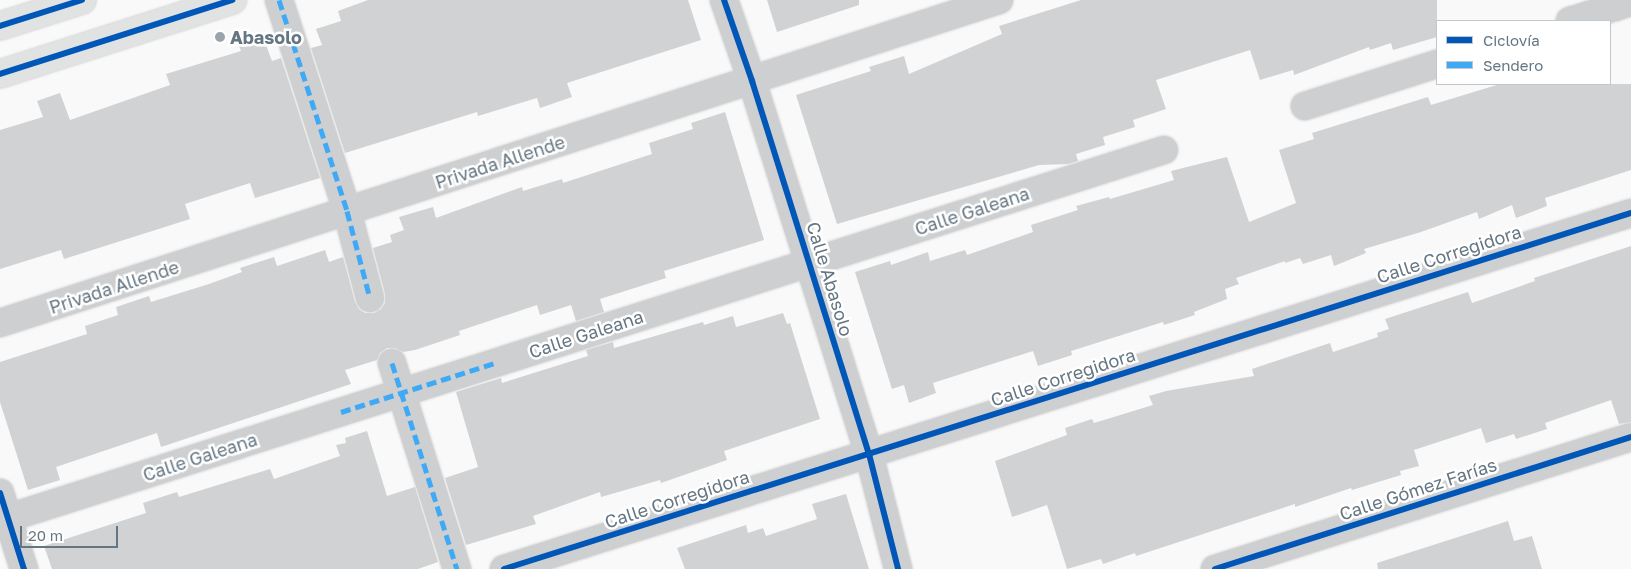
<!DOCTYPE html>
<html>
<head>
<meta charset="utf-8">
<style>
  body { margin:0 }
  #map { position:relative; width:1631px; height:569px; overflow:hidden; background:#f9f9f9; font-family:"Golos Text",sans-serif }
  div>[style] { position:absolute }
  .building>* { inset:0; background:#d0d2d3 }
  .roads { filter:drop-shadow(0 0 1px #d5d6d7) drop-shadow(0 0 1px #d5d6d7) }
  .minor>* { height:28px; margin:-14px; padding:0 14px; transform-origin:14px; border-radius:14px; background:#cecfd0 }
  .major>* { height:28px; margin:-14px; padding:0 14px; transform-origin:14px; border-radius:14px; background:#e1e2e2 }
  .quiet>* { height:5px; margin-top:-2.5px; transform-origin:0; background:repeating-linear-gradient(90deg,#3fa9f5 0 10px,transparent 0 15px) }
  .cycleway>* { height:6px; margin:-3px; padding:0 3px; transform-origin:3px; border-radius:3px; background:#0057b8 }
  .dots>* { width:14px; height:14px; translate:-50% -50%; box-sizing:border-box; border:2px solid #fff; border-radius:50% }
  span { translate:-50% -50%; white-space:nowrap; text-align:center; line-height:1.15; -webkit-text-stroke:5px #fff; paint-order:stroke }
  .poi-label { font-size:18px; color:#657683; font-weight:700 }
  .left { translate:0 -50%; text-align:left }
  .street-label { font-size:18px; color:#657683 }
  .legend { position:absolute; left:1436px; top:20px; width:175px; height:65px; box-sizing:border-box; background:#fff; border:1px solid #c1c8cd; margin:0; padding:6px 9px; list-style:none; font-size:15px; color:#657683 }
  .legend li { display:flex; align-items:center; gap:10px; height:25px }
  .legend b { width:25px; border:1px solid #c1c8cd }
  .scale { position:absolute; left:20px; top:526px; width:98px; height:22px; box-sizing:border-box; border:2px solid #657683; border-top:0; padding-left:6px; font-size:15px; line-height:18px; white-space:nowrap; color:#657683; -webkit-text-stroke:4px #fff; paint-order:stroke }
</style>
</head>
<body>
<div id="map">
  <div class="building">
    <div style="clip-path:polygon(368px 0,688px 0,701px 40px,567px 83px,572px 97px,540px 108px,537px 98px,478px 116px,477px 112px,345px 153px,311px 48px,322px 45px,316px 29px,341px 21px,338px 11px)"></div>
    <div style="clip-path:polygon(767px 0,859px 0,859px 5px,777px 32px)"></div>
    <div style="clip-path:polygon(1081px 0,1437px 0,1437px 37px,1393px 50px,1391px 43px,1370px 50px,1369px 47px,1294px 75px,1293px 70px,1260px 80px,1250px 50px,1156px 80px,1166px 109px,1133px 120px,1135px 127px,1103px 137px,1105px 145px,1076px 154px,1078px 161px,1069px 164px,1039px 165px,837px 224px,796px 95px,871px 71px,869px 67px,904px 56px,909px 74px,1002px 34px,999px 26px)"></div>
    <div style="clip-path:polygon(261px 32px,272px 61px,281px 58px,320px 178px,255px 198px,250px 183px,185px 204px,190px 219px,64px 259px,61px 250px,0 269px,0 130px,43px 117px,37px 101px,60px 93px,70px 120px,170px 85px,166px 74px,241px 51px,237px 40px)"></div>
    <div style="clip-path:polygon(1500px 84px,1631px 84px,1631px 170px,1545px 198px,1547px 206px,1516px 218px,1512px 205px,1479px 219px,1477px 212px,1421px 232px,1364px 249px,1366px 253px,1334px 266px,1331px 255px,1303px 264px,1300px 258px,1285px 263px,1285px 261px,1236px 278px,1239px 284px,1225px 289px,1227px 299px,1194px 312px,1195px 315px,1164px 325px,1163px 322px,1071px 351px,1072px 355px,1038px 366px,1033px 351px,933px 383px,936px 393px,909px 403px,904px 385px,892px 389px,855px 272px,890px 261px,891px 265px,928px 252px,930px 261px,965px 250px,967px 255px,1033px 232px,1031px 225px,1078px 210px,1076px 206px,1109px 197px,1110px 199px,1174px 180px,1171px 171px,1227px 157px,1249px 222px,1296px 203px,1279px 150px,1314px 139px,1312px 133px,1428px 97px,1431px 105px)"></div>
    <div style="clip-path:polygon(725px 112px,764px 240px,664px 271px,666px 278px,600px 299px,604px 312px,576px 321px,571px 305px,540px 315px,537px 305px,459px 331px,460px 335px,415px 350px,403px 352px,395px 348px,387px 348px,380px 353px,377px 360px,345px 370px,351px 384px,161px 447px,157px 433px,56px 467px,60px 480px,28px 490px,0 402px,0 362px,87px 334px,85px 326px,118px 315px,116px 307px,149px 296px,151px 302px,209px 284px,242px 272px,240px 268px,274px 257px,277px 266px,325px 250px,329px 262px,343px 257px,355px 302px,359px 309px,365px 313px,374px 313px,381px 309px,385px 303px,385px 294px,373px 248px,392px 242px,390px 235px,404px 230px,399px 217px,433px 207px,436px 218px,522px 187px,523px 191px,562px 179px,563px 183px,652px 154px,649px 143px,693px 129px,691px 123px)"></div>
    <div style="clip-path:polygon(1631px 246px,1631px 422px,1619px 424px,1611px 400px,1545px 423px,1547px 429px,1516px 439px,1514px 434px,1486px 443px,1481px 428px,1414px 450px,1419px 466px,1400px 471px,1401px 475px,1352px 490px,1351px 488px,1295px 507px,1295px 504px,1136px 556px,1135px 553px,1103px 564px,1101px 559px,1067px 569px,1047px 505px,1012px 517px,995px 461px,1067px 435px,1065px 428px,1092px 419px,1094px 423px,1153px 405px,1149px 396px,1166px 391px,1254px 376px,1252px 369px,1330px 343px,1333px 352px,1378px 337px,1377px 333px,1389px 329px,1385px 319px,1468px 292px,1472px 303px,1535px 281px,1534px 278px)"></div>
    <div style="clip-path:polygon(783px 313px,787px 324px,790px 323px,820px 419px,724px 451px,727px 460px,661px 483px,660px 480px,601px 497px,600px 492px,533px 516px,536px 524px,466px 545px,445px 478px,478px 467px,456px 392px,501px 378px,502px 383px,588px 356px,586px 350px,613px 342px,614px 348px,703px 322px,704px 325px,733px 316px,736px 327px)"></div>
    <div style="clip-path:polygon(367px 431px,387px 496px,415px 487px,438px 562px,418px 569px,52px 569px,44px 546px,146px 513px,143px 503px,177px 492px,179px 497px,270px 469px,274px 479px,340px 456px,336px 445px,346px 443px,345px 438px)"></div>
    <div style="clip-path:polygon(846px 494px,869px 569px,685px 569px,677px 548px,746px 525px,748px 533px,763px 528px,766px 536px,817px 519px,812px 504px)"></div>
    <div style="clip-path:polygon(1508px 521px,1514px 541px,1532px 536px,1542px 569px,1378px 569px,1377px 563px)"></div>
  </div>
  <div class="roads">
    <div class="minor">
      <div style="left:279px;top:0;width:222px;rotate:72.1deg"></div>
      <div style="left:347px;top:211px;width:90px;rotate:75.2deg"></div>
      <div style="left:724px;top:0;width:86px;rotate:70.9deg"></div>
      <div style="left:752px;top:81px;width:391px;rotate:72.6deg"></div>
      <div style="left:869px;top:454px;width:119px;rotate:75.8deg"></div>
      <div style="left:1570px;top:21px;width:64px;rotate:-17.3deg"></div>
      <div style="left:1305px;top:106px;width:139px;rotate:-17.7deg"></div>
      <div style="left:0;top:323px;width:1050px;rotate:-17.92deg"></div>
      <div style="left:392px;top:363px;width:216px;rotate:72.5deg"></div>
      <div style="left:0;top:493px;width:80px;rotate:72.5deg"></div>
      <div style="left:8px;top:518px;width:1213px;rotate:-17.66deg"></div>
      <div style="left:504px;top:569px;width:1182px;rotate:-17.53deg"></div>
      <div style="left:1215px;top:569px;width:436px;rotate:-17.6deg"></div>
    </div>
    <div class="major">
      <div style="left:0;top:26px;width:86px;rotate:-17.6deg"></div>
      <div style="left:0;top:74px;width:244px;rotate:-17.7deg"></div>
    </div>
  </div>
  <div class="quiet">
    <div style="left:279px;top:0;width:222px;rotate:72.1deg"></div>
    <div style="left:347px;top:211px;width:90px;rotate:75.2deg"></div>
    <div style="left:392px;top:363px;width:216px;rotate:72.5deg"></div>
    <div style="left:341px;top:412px;width:165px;rotate:-17.7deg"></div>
  </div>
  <div class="cycleway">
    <div style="left:724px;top:0;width:86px;rotate:70.9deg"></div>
    <div style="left:752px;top:81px;width:391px;rotate:72.6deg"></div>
    <div style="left:869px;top:454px;width:119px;rotate:75.8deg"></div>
    <div style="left:0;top:26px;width:86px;rotate:-17.6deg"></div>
    <div style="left:0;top:74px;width:244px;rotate:-17.7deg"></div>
    <div style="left:0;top:493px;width:80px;rotate:72.5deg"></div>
    <div style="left:504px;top:569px;width:1182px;rotate:-17.53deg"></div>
    <div style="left:1215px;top:569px;width:436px;rotate:-17.6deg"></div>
  </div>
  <div class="dots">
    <div style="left:220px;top:37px;background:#99a4ac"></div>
  </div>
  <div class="poi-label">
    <span class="left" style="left:230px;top:37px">Abasolo</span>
  </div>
  <div class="street-label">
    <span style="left:500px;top:162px;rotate:-18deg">Privada Allende</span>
    <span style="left:972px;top:211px;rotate:-18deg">Calle Galeana</span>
    <span style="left:1449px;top:254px;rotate:-18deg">Calle Corregidora</span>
    <span style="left:830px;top:279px;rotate:73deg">Calle Abasolo</span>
    <span style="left:114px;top:287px;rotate:-18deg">Privada Allende</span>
    <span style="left:586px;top:334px;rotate:-18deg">Calle Galeana</span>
    <span style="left:1063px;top:377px;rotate:-18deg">Calle Corregidora</span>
    <span style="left:200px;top:457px;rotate:-18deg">Calle Galeana</span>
    <span style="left:1418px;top:489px;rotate:-18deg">Calle Gómez Farías</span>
    <span style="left:677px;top:499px;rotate:-18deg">Calle Corregidora</span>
  </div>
  <ul class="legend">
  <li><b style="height:6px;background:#0057b8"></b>Ciclovía</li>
  <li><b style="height:6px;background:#3fa9f5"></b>Sendero</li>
  </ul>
  <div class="scale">20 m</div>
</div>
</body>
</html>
